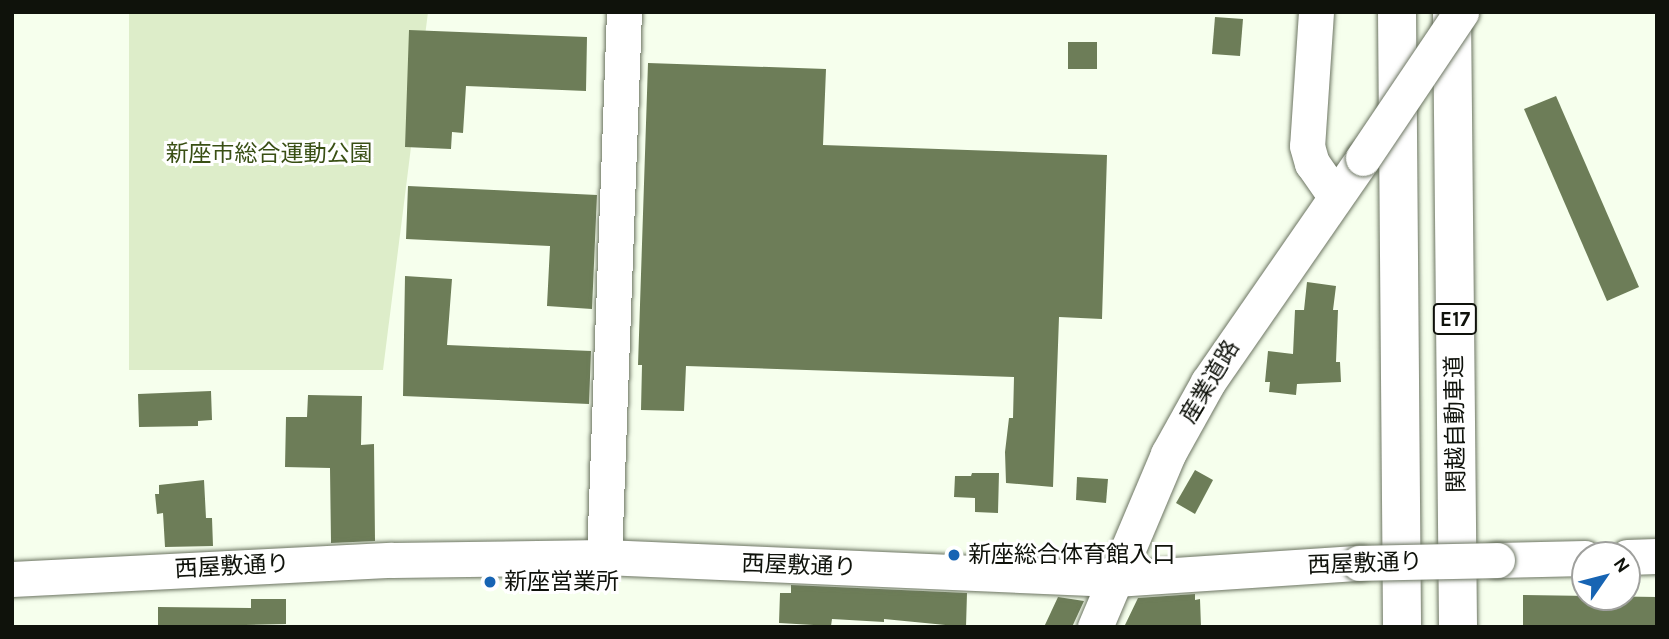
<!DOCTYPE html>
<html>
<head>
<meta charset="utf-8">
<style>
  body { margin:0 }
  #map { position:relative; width:1669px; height:639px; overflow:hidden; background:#f6ffed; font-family:Karla,"Noto Sans JP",sans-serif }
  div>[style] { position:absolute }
  .green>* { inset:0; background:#ddedc9 }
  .building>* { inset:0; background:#6d7d58 }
  .roads { filter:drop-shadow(0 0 2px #6c7562) drop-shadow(0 0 2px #6c7562) }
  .minor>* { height:35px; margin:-17.5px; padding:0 17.5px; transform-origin:17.5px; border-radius:17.5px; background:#fff }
  .highway>* { height:38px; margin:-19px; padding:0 19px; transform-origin:19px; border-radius:19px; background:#fff }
  .bridges { filter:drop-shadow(0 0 2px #6c7562) drop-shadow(0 0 2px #6c7562) }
  .minor-bridge>* { height:35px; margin:-17.5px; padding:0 17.5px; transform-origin:17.5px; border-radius:17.5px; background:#fff }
  .dots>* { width:19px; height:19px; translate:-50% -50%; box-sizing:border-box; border:4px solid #fff; border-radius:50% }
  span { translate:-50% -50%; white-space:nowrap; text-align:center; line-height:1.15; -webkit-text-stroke:6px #fff; paint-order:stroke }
  .shield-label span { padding:2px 5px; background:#fff; border:2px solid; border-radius:5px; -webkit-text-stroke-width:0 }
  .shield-label { font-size:21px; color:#0f120b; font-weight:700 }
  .park-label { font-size:23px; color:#394f14 }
  .street-label { font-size:23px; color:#0f120b }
  .poi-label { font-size:23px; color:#0f120b }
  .left { translate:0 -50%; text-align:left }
  .frame { position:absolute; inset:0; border:14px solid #0f120b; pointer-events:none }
  .north { position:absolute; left:1571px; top:541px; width:70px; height:70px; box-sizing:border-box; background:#fff; border:2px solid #9fa09d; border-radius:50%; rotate:55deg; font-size:19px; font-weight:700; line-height:28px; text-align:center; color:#0f120b }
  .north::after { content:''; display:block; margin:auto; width:24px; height:32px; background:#1764b3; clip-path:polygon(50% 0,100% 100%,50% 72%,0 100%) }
</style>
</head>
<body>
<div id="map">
  <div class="green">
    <div style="clip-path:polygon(129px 12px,428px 12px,383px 370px,129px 370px)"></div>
  </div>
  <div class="building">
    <div style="clip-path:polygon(1215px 17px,1243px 19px,1240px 56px,1212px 54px)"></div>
    <div style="clip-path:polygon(409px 30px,587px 37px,586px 91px,466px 86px,463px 133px,452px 132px,451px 149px,405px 147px)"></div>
    <div style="clip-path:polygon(1068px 42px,1097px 42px,1097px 69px,1068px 69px)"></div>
    <div style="clip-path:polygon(648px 63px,826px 69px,823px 145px,1107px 155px,1102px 319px,1059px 317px,1053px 487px,1006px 483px,1005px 452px,1009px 418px,1013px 418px,1014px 377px,686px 366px,684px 411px,641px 410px,642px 365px,638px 365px)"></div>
    <div style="clip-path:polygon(1556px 96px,1639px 287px,1607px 301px,1524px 109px)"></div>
    <div style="clip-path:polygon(408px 186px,597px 195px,592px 309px,547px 306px,550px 246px,406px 239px)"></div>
    <div style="clip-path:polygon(405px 276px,452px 279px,447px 345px,591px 351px,589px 404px,403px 396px)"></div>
    <div style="clip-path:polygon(1307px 282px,1336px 286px,1333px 310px,1338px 310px,1336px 362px,1340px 362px,1341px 382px,1297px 384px,1296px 395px,1269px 392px,1270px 382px,1265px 382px,1268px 351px,1293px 354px,1295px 310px,1304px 310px)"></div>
    <div style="clip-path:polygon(211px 391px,212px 420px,198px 421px,198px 426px,139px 427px,138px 394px)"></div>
    <div style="clip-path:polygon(308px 395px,362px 396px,361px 445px,374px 444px,375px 541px,331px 543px,330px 468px,285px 467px,286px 417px,307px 417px)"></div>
    <div style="clip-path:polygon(1195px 470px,1213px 480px,1195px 514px,1176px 503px)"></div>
    <div style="clip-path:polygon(972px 473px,999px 473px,998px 513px,975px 512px,975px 498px,954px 497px,955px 476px,971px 476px)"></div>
    <div style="clip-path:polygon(1077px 477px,1108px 479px,1106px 503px,1076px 500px)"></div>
    <div style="clip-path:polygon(204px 480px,206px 518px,212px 518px,213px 546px,165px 547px,163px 513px,157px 514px,155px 494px,159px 494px,159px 485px)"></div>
    <div style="clip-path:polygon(791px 585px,967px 593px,966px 627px,884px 619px,884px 622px,832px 619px,831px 626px,779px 623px,780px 593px,791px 593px)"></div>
    <div style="clip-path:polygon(1195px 594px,1195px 600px,1200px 599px,1201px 627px,1124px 627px,1138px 598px)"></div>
    <div style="clip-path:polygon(1523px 595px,1657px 597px,1657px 627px,1523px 627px)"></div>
    <div style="clip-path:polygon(1058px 597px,1084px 601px,1072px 627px,1044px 627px)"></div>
    <div style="clip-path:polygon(251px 599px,286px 599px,286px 624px,158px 627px,158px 607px,251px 608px)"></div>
  </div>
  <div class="roads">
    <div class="minor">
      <div style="left:1316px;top:12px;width:134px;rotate:93.8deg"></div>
      <div style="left:1307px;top:146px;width:18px;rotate:74deg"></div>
      <div style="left:1312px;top:163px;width:40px;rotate:55.1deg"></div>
      <div style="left:604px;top:557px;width:545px;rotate:-87.9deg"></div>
      <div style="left:1627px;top:557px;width:30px;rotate:-2deg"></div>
      <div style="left:1497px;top:560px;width:88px;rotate:-1.3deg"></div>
      <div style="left:12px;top:579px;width:380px;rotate:-2.9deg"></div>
      <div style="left:392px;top:560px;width:212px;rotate:-0.8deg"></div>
      <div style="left:604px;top:557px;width:511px;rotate:2.47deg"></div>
      <div style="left:1115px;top:579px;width:245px;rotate:-3.8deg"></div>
      <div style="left:1095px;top:627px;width:188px;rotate:-67.1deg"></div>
      <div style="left:1168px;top:454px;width:82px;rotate:-60.9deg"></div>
      <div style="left:1208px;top:382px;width:272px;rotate:-55.3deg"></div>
    </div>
    <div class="highway">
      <div style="left:1397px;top:12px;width:615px;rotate:89.53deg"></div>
      <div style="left:1452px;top:12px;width:615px;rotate:89.44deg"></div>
    </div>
  </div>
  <div class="bridges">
    <div class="minor-bridge">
      <div style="left:1363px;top:158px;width:176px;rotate:-56.1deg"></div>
      <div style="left:1359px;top:563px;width:138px;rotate:-1.2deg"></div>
    </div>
  </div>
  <div class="dots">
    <div style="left:954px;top:555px;background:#1764b3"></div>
    <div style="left:490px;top:582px;background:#1764b3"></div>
  </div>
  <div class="shield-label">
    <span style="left:1455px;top:319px">E17</span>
  </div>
  <div class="park-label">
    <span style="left:269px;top:154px">新座市総合運動公園</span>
  </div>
  <div class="street-label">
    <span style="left:1210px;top:382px;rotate:-59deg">産業道路</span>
    <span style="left:1456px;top:424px;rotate:-91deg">関越自動車道</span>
    <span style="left:1365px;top:564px;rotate:-2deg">西屋敷通り</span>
    <span style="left:799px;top:566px;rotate:2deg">西屋敷通り</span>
    <span style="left:232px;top:567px;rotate:-3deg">西屋敷通り</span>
  </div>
  <div class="poi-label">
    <span class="left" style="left:968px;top:555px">新座総合体育館入口</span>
    <span class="left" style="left:504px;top:582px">新座営業所</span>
  </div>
  <div class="frame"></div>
  <div class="north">N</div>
</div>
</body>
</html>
